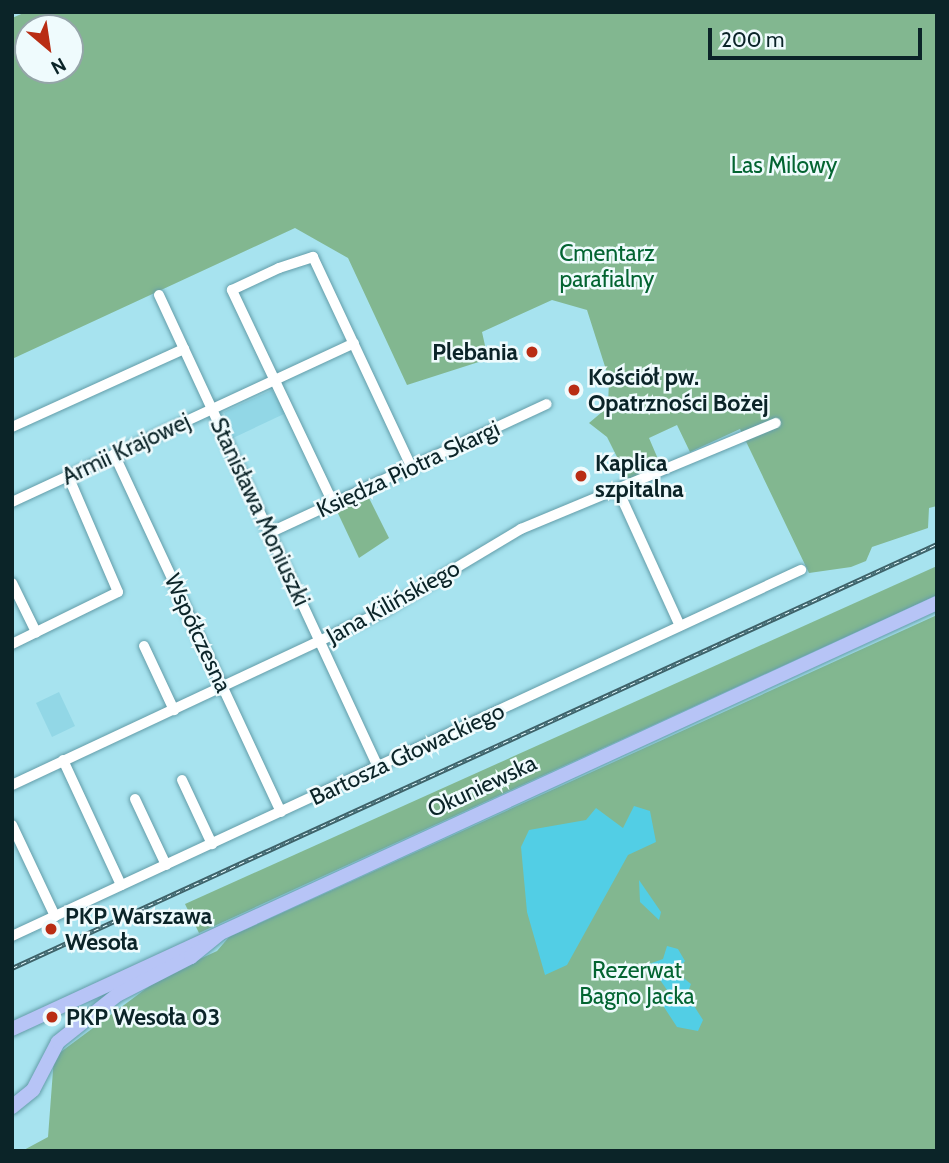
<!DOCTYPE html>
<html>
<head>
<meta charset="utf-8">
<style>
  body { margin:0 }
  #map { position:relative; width:949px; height:1163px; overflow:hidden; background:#a7e3ef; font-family:Cabin,sans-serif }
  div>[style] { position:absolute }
  .built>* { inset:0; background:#92d7e6 }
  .green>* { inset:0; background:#82b790 }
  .water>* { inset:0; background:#52cee5 }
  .roads { filter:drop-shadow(0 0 2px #639da9) drop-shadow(0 0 2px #639da9) }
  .minor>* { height:10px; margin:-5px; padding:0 5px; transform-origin:5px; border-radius:5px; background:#fff }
  .major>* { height:14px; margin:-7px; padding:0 7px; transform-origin:7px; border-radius:7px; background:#b7c4f6 }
  .rail>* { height:4.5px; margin-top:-2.25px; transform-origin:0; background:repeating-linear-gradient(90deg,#effbfd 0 5px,#3e6269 0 10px); box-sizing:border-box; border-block:2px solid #3e6269 }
  .dots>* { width:19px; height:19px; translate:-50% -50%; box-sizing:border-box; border:4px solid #effbfd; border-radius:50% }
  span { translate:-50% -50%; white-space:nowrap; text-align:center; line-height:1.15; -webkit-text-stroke:5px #effbfd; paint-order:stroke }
  .park-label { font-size:23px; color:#036431 }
  .poi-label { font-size:23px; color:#0b2428; font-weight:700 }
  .right { translate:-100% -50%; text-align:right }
  .left { translate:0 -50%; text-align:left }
  .street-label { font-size:23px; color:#0b2428 }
  .frame { position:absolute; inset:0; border:14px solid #0b2428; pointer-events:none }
  .north { position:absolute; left:14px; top:14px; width:70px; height:70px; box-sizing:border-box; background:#effbfd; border:2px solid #94a5a8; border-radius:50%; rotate:151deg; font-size:19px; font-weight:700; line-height:28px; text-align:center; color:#0b2428 }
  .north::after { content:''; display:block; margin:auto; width:24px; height:32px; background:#b92d14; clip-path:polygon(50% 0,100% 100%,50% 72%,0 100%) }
  .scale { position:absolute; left:708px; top:28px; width:214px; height:32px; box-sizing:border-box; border:4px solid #0b2428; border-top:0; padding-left:9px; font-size:21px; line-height:24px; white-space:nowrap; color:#0b2428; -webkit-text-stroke:5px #effbfd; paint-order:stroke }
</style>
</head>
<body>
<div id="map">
  <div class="built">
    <div style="clip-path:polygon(272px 390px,286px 413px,233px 438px,224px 412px)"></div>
    <div style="clip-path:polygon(59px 692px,75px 726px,52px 737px,36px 703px)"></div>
  </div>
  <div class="green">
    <div style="clip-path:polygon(evenodd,26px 12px,937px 12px,937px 506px,929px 508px,928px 528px,872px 547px,866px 561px,851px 567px,809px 573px,740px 429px,690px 452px,677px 425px,649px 438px,661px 466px,628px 479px,607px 437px,589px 423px,608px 407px,609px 379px,587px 310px,552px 300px,482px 332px,488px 359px,407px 385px,348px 258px,295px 228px,12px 359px,12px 18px,26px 12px,28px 28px,70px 28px,70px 70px,28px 70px,28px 28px)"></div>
    <div style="clip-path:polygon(366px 492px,389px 538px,359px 558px,335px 507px)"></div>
    <div style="clip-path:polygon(937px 566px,937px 595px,199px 933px,185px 904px)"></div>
    <div style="clip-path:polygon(937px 615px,937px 1151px,22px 1151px,48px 1137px,54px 1057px,163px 976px,217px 951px,229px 937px)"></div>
  </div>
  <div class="water">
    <div style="clip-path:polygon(634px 806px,650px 811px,656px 842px,628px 855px,567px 965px,545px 975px,527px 912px,521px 847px,529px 830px,586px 820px,596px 808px,623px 828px)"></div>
    <div style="clip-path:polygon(639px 880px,661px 912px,659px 920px,640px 902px)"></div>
    <div style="clip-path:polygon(667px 946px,678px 949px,685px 961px,676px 972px,691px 984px,687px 995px,703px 1020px,698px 1031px,677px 1027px,662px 1004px,667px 990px,649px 964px,663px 959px)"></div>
  </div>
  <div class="roads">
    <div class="minor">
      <div style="left:159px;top:295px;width:520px;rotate:65.11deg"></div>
      <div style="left:12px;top:427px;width:189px;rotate:-24.4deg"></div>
      <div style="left:114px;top:454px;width:395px;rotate:65deg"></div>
      <div style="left:618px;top:490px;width:149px;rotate:65.5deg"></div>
      <div style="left:12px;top:502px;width:377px;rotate:-24.9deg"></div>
      <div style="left:333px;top:503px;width:236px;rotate:-115.4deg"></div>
      <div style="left:232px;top:290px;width:52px;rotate:-25.1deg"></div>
      <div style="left:279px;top:268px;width:36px;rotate:-18deg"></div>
      <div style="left:313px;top:257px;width:233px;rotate:64.9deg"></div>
      <div style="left:269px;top:533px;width:306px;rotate:-24.9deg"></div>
      <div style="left:12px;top:583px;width:55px;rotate:63.9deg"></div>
      <div style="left:12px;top:644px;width:118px;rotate:-26.1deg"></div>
      <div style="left:118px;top:592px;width:126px;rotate:-113.3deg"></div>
      <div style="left:144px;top:646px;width:71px;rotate:64.9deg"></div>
      <div style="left:63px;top:760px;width:138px;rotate:65.1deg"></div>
      <div style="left:182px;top:780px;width:71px;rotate:64.9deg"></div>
      <div style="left:12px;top:785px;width:411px;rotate:-25.1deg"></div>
      <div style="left:384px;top:611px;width:160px;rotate:-30.9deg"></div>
      <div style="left:521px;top:529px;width:276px;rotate:-22.6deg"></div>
      <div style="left:135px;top:799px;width:73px;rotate:64.8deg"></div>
      <div style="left:12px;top:825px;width:101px;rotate:64.7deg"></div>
      <div style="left:12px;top:936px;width:870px;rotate:-24.89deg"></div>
    </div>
    <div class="major">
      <div style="left:12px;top:1029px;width:1018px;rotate:-24.73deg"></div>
      <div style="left:12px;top:1107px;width:27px;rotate:-39deg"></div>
      <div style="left:33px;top:1090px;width:54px;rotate:-62.5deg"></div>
      <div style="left:58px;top:1042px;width:75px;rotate:-38.5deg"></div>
      <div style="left:117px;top:995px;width:83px;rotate:-27.2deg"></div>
      <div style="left:191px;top:957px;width:36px;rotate:-39deg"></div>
    </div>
  </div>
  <div class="rail">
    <div style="left:12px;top:968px;width:1018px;rotate:-24.63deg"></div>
  </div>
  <div class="dots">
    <div style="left:532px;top:352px;background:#b92d14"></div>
    <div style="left:574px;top:390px;background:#b92d14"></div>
    <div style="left:581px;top:476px;background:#b92d14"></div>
    <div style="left:51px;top:929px;background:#b92d14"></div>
    <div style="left:52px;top:1017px;background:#b92d14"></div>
  </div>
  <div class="park-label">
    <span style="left:784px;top:165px">Las Milowy</span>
    <span style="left:607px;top:266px">Cmentarz<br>parafialny</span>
    <span style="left:637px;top:983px">Rezerwat<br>Bagno Jacka</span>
  </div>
  <div class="poi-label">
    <span class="right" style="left:518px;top:352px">Plebania</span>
    <span class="left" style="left:588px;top:390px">Kościół pw.<br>Opatrzności Bożej</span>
    <span class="left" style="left:595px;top:476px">Kaplica<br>szpitalna</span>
    <span class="left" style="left:65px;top:929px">PKP Warszawa<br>Wesoła</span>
    <span class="left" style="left:66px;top:1017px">PKP Wesoła 03</span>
  </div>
  <div class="street-label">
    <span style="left:126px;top:449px;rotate:-25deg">Armii Krajowej</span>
    <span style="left:408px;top:469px;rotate:-25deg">Księdza Piotra Skargi</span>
    <span style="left:260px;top:512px;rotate:65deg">Stanisława Moniuszki</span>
    <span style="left:393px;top:602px;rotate:-29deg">Jana Kilińskiego</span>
    <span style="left:198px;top:633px;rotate:65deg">Współczesna</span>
    <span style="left:407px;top:754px;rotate:-25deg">Bartosza Głowackiego</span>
    <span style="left:482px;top:786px;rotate:-25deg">Okuniewska</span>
  </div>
  <div class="frame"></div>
  <div class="north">N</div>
  <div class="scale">200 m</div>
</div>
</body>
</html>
